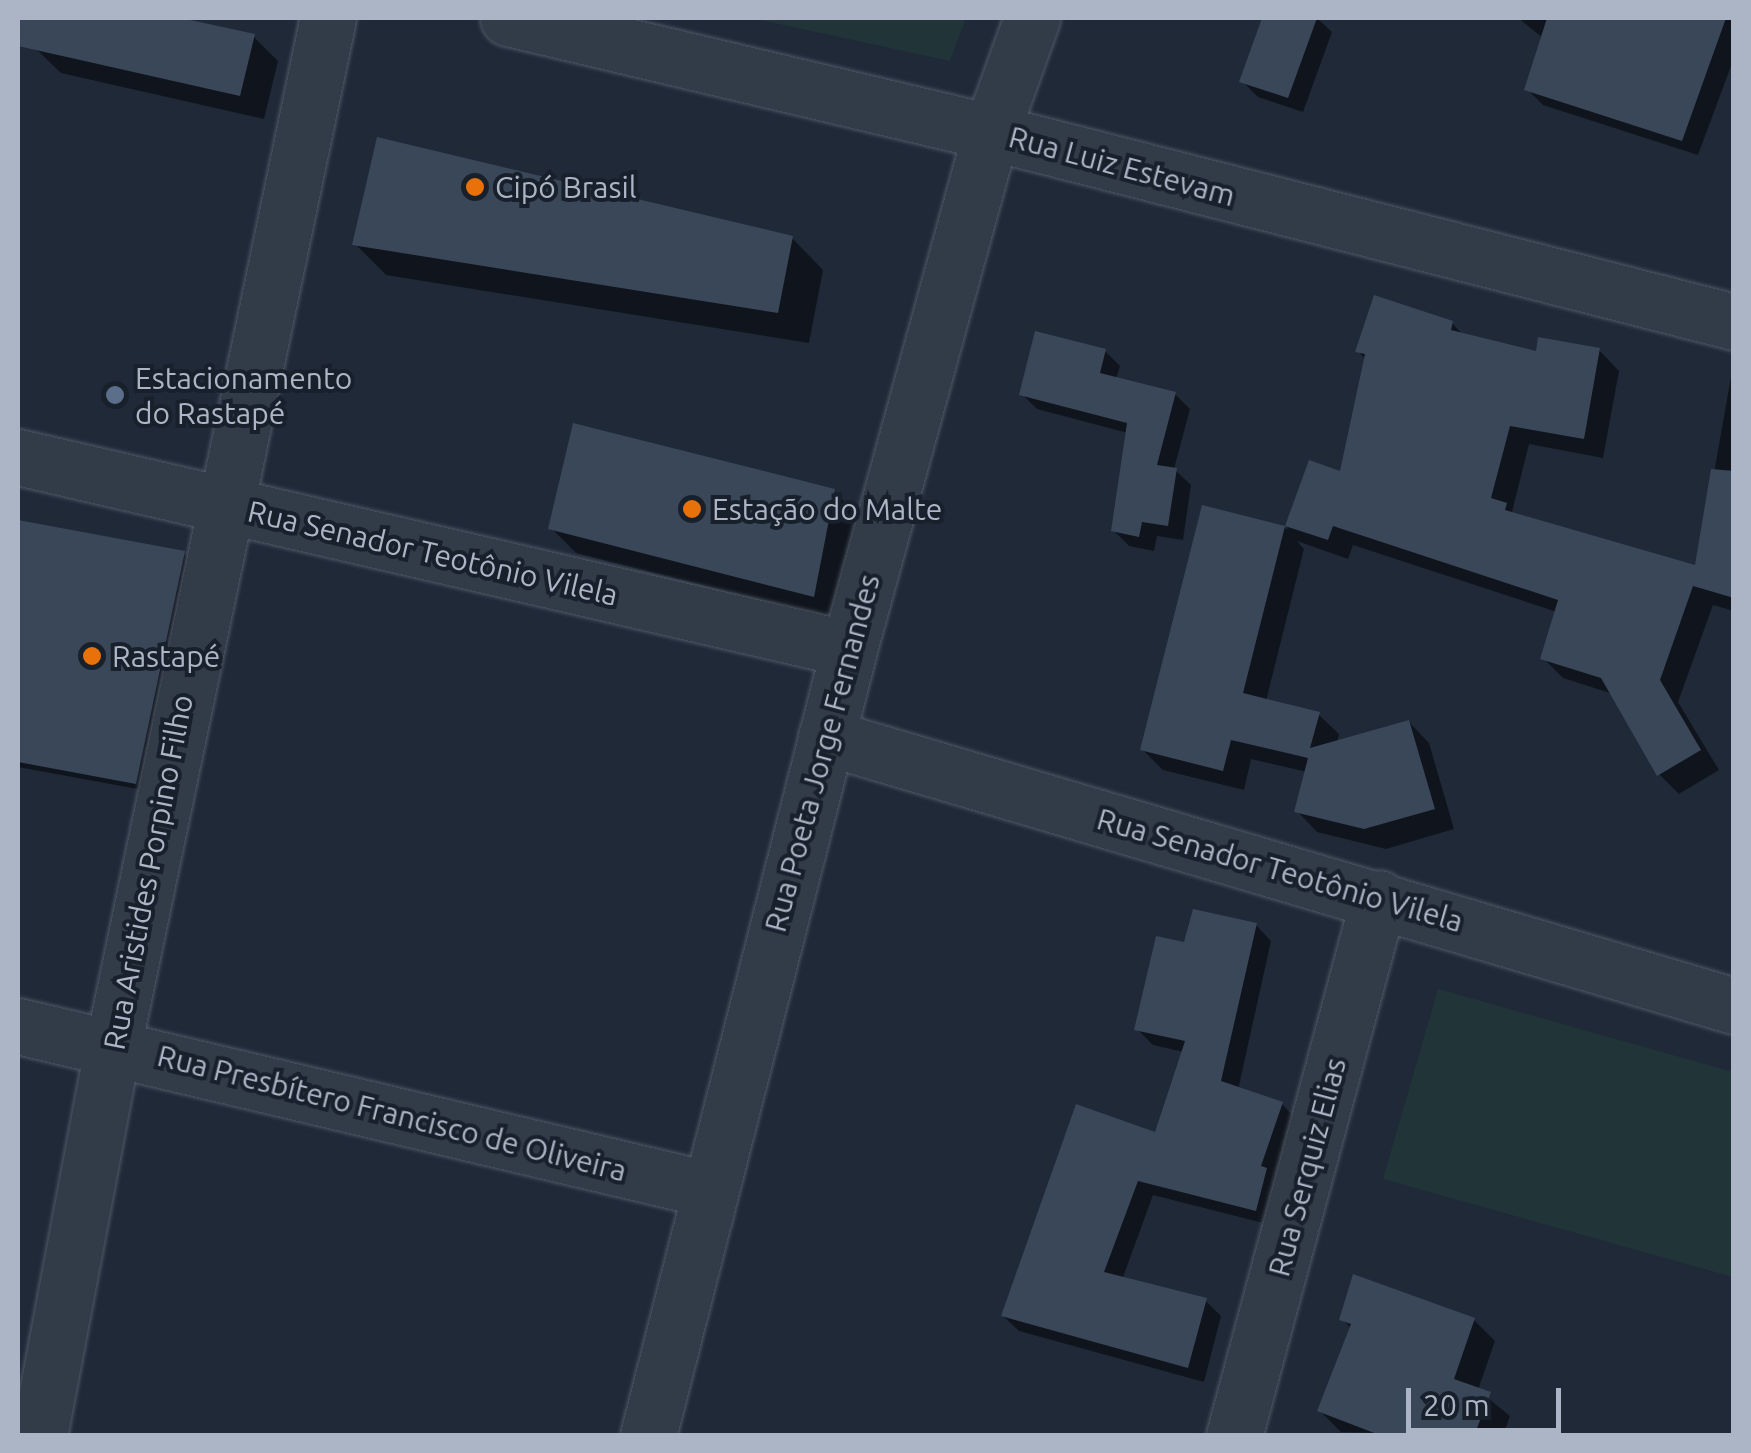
<!DOCTYPE html>
<html>
<head>
<meta charset="utf-8">
<style>
  body { margin:0 }
  #map { position:relative; width:1751px; height:1453px; overflow:hidden; background:#1f2938; font-family:Ubuntu,sans-serif }
  div>[style] { position:absolute }
  .green>* { inset:0; background:#213539 }
  .shadow>* { inset:0; background:#0007 }
  .building>* { inset:0; background:#3a4758 }
  .roads { filter:drop-shadow(0 0 2px #505866) drop-shadow(0 0 2px #505866) }
  .street>* { height:55px; margin:-27.5px; padding:0 27.5px; transform-origin:27.5px; border-radius:27.5px; background:#323b48 }
  .dots>* { width:28px; height:28px; translate:-50% -50%; box-sizing:border-box; border:5px solid #18202c; border-radius:50% }
  span { translate:-50% -50%; white-space:nowrap; text-align:center; line-height:1.15; -webkit-text-stroke:8px #18202c; paint-order:stroke }
  .street-label { font-size:30px; color:#acb5c5 }
  .poi-label { font-size:30px; color:#acb5c5 }
  .left { translate:0 -50%; text-align:left }
  .frame { position:absolute; inset:0; border:20px solid #acb5c5; pointer-events:none }
  .scale { position:absolute; left:1406px; top:1388px; width:155px; height:45px; box-sizing:border-box; border:5px solid #acb5c5; border-top:0; padding-left:12px; font-size:30px; line-height:35px; white-space:nowrap; color:#acb5c5; -webkit-text-stroke:8px #18202c; paint-order:stroke }
</style>
</head>
<body>
<div id="map">
  <div class="green">
    <div style="clip-path:polygon(752px 18px,966px 18px,950px 61px)"></div>
    <div style="clip-path:polygon(1438px 989px,1733px 1072px,1733px 1277px,1383px 1179px)"></div>
  </div>
  <div class="shadow">
    <div style="clip-path:polygon(43px 18px,169px 18px,253px 36px,278px 61px,264px 119px,61px 73px,36px 49px)"></div>
    <div style="clip-path:polygon(1265px 18px,1317px 18px,1332px 32px,1303px 112px,1258px 97px,1242px 81px)"></div>
    <div style="clip-path:polygon(1518px 18px,1734px 18px,1734px 58px,1698px 155px,1543px 105px,1527px 89px,1543px 38px)"></div>
    <div style="clip-path:polygon(792px 238px,823px 270px,809px 343px,386px 275px,355px 244px)"></div>
    <div style="clip-path:polygon(1452px 323px,1464px 336px,1538px 354px,1599px 350px,1619px 371px,1603px 458px,1529px 444px,1512px 512px,1697px 569px,1734px 360px,1734px 611px,1713px 605px,1678px 702px,1719px 770px,1679px 794px,1659px 774px,1613px 694px,1563px 678px,1543px 658px,1557px 612px,1353px 545px,1348px 559px,1297px 541px,1304px 549px,1266px 701px,1318px 714px,1339px 734px,1337px 743px,1409px 722px,1429px 743px,1454px 829px,1386px 849px,1317px 832px,1297px 811px,1307px 772px,1251px 759px,1244px 790px,1163px 770px,1143px 750px,1204px 508px,1287px 529px,1311px 463px,1342px 474px,1366px 360px,1358px 351px)"></div>
    <div style="clip-path:polygon(1105px 351px,1120px 366px,1116px 379px,1175px 394px,1190px 409px,1174px 469px,1191px 485px,1183px 540px,1157px 536px,1154px 551px,1129px 546px,1113px 530px,1128px 433px,1037px 409px,1022px 394px)"></div>
    <div style="clip-path:polygon(834px 491px,859px 516px,838px 620px,576px 553px,551px 528px)"></div>
    <div style="clip-path:polygon(18px 522px,183px 553px,191px 561px,143px 790px,18px 767px)"></div>
    <div style="clip-path:polygon(1256px 925px,1271px 941px,1238px 1090px,1282px 1104px,1297px 1120px,1271px 1225px,1153px 1195px,1122px 1280px,1205px 1300px,1221px 1316px,1204px 1382px,1019px 1331px,1003px 1316px,1156px 1135px,1184px 1052px,1153px 1045px,1137px 1029px,1186px 945px)"></div>
    <div style="clip-path:polygon(1342px 1319px,1474px 1320px,1495px 1341px,1478px 1390px,1510px 1416px,1503px 1436px,1341px 1432px,1320px 1411px,1352px 1329px)"></div>
  </div>
  <div class="building">
    <div style="clip-path:polygon(18px 18px,181px 18px,255px 34px,240px 96px,18px 46px)"></div>
    <div style="clip-path:polygon(1262px 18px,1317px 18px,1288px 98px,1239px 82px)"></div>
    <div style="clip-path:polygon(1547px 18px,1726px 18px,1682px 141px,1524px 90px)"></div>
    <div style="clip-path:polygon(377px 137px,793px 236px,778px 313px,352px 245px)"></div>
    <div style="clip-path:polygon(1374px 295px,1453px 321px,1451px 330px,1536px 351px,1538px 337px,1600px 348px,1584px 439px,1510px 426px,1491px 498px,1507px 503px,1505px 510px,1695px 565px,1711px 469px,1734px 471px,1734px 598px,1693px 586px,1660px 680px,1701px 750px,1657px 776px,1601px 678px,1540px 659px,1558px 600px,1333px 526px,1328px 540px,1285px 526px,1309px 460px,1340px 471px,1365px 354px,1355px 352px)"></div>
    <div style="clip-path:polygon(1035px 331px,1106px 349px,1100px 373px,1176px 392px,1157px 465px,1177px 468px,1168px 526px,1142px 522px,1139px 537px,1111px 531px,1127px 423px,1019px 395px)"></div>
    <div style="clip-path:polygon(573px 423px,835px 489px,814px 597px,548px 529px)"></div>
    <div style="clip-path:polygon(1202px 505px,1285px 526px,1243px 693px,1320px 712px,1310px 748px,1409px 720px,1435px 809px,1364px 829px,1294px 812px,1308px 758px,1231px 740px,1223px 771px,1140px 750px)"></div>
    <div style="clip-path:polygon(18px 520px,185px 551px,136px 784px,18px 762px)"></div>
    <div style="clip-path:polygon(1193px 909px,1257px 923px,1221px 1081px,1283px 1102px,1261px 1166px,1267px 1168px,1256px 1211px,1138px 1181px,1104px 1272px,1207px 1298px,1188px 1368px,1001px 1316px,1076px 1104px,1155px 1132px,1185px 1041px,1134px 1030px,1156px 936px,1184px 942px)"></div>
    <div style="clip-path:polygon(1353px 1274px,1475px 1318px,1454px 1379px,1491px 1392px,1474px 1436px,1382px 1436px,1317px 1411px,1351px 1324px,1339px 1320px)"></div>
  </div>
  <div class="roads">
    <div class="street">
      <div style="left:508px;top:18px;width:496px;rotate:13.3deg"></div>
      <div style="left:991px;top:132px;width:767px;rotate:14.34deg"></div>
      <div style="left:18px;top:457px;width:853px;rotate:13.01deg"></div>
      <div style="left:826px;top:737px;width:947px;rotate:16.5deg"></div>
      <div style="left:18px;top:1026px;width:708px;rotate:13.31deg"></div>
      <div style="left:39px;top:1436px;width:397px;rotate:-79.3deg"></div>
      <div style="left:113px;top:1046px;width:1050px;rotate:-78.19deg"></div>
      <div style="left:648px;top:1436px;width:812px;rotate:-75.67deg"></div>
      <div style="left:849px;top:649px;width:536px;rotate:-74.64deg"></div>
      <div style="left:991px;top:132px;width:121px;rotate:-70.2deg"></div>
      <div style="left:1234px;top:1436px;width:557px;rotate:-74.92deg"></div>
    </div>
  </div>
  <div class="dots">
    <div style="left:475px;top:187px;background:#e8710a"></div>
    <div style="left:115px;top:395px;background:#5c6f8a"></div>
    <div style="left:692px;top:509px;background:#e8710a"></div>
    <div style="left:92px;top:656px;background:#e8710a"></div>
  </div>
  <div class="street-label">
    <span style="left:1122px;top:166px;rotate:15deg">Rua Luiz Estevam</span>
    <span style="left:433px;top:553px;rotate:13deg">Rua Senador Teotônio Vilela</span>
    <span style="left:822px;top:753px;rotate:-75deg">Rua Poeta Jorge Fernandes</span>
    <span style="left:1280px;top:870px;rotate:16deg">Rua Senador Teotônio Vilela</span>
    <span style="left:148px;top:872px;rotate:-79deg">Rua Aristides Porpino Filho</span>
    <span style="left:392px;top:1113px;rotate:14deg">Rua Presbítero Francisco de Oliveira</span>
    <span style="left:1307px;top:1167px;rotate:-75deg">Rua Serquiz Elias</span>
  </div>
  <div class="poi-label">
    <span class="left" style="left:495px;top:187px">Cipó Brasil</span>
    <span class="left" style="left:135px;top:395px">Estacionamento<br>do Rastapé</span>
    <span class="left" style="left:712px;top:509px">Estação do Malte</span>
    <span class="left" style="left:112px;top:656px">Rastapé</span>
  </div>
  <div class="frame"></div>
  <div class="scale">20 m</div>
</div>
</body>
</html>
